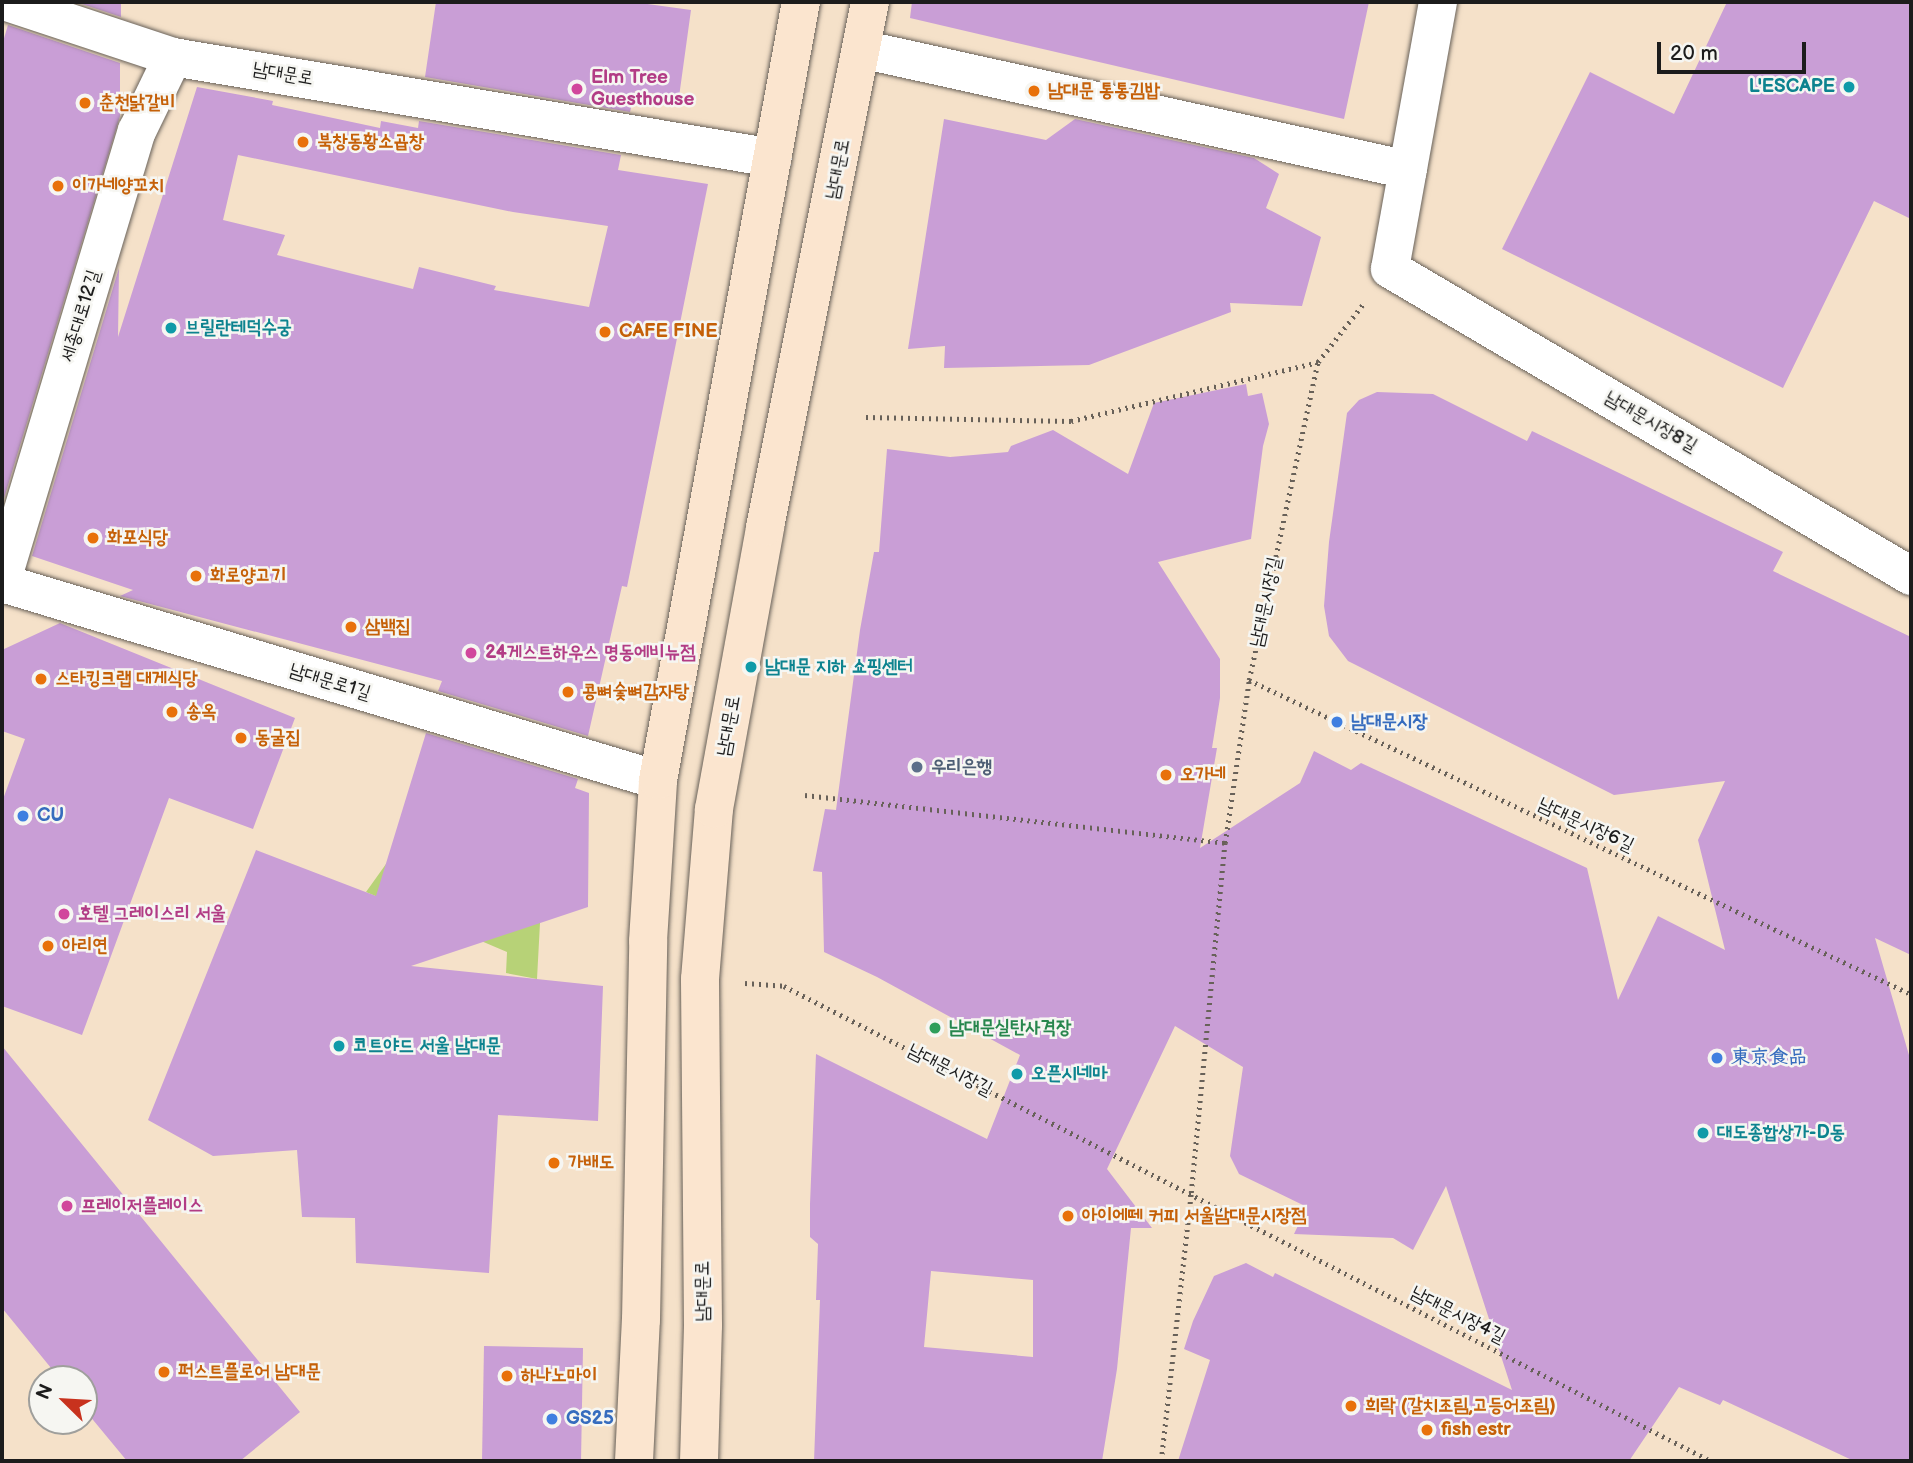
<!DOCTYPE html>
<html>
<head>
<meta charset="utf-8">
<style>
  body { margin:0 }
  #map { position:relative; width:1913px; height:1463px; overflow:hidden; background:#f5e1c9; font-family:"Balsamiq Sans","LXGW WenKai TC","Poor Story",sans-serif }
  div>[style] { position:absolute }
  .green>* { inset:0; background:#b7d277 }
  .building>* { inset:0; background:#c99ed6 }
  .path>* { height:4.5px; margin-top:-2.25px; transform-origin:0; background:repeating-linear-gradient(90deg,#686159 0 2px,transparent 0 7px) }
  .roads { filter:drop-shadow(0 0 2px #686159) drop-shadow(0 0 2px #686159) }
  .minor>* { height:38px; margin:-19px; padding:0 19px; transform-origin:19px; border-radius:19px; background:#fff }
  .secondary>* { height:38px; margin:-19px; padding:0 19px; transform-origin:19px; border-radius:19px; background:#fbe5cf }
  .dots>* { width:19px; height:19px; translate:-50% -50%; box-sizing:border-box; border:4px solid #f6f6f2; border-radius:50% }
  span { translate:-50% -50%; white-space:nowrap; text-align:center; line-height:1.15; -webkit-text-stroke:5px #f6f6f2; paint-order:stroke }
  .street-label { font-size:19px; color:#1c1c1c }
  .hotel-label { font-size:19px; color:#b23c85; font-weight:700 }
  .left { translate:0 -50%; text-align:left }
  .culture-label { font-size:19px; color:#0d838f; font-weight:700 }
  .right { translate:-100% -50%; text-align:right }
  .food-label { font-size:19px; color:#c56008; font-weight:700 }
  .shop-label { font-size:19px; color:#366cbe; font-weight:700 }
  .service-label { font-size:19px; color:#4e5e75; font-weight:700 }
  .leisure-label { font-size:19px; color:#27864d; font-weight:700 }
  .frame { position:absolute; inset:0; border:4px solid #1c1c1c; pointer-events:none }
  .north { position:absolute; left:28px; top:1365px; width:70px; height:70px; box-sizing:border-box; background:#f6f6f2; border:2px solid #9f9f9c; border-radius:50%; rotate:294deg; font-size:19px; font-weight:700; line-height:28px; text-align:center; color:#1c1c1c }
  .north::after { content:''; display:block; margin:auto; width:24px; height:32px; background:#c8321e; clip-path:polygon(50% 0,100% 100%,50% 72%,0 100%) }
  .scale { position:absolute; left:1657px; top:42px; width:149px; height:32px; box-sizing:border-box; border:4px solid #1c1c1c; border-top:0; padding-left:9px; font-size:21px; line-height:24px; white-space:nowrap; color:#1c1c1c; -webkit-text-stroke:5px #f6f6f2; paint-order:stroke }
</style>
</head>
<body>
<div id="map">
  <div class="green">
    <div style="clip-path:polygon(386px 864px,540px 923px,537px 979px,506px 973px,507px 952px,366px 892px)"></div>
  </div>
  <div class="building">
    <div style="clip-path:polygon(76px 2px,121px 2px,121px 17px)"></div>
    <div style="clip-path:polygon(436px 2px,633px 2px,691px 10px,679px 97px,635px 91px,630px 112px,425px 77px)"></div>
    <div style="clip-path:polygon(912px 2px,1369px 2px,1344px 119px,910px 18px)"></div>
    <div style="clip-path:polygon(1727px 2px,1911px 2px,1911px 219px,1874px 201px,1783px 388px,1502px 249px,1590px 72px,1674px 114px)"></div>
    <div style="clip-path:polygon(8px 25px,120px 63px,120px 116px,2px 505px,2px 45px)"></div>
    <div style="clip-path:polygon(evenodd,197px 87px,273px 101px,272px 105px,380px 128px,381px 121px,418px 128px,419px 121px,621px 155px,618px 170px,708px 184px,627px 587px,622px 586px,588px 736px,438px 691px,442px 681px,120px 596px,133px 590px,32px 556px,119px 268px,118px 337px,197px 87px,238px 155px,513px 212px,608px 226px,589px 307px,494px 290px,496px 286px,419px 267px,413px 289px,277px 255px,285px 235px,223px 220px,238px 155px)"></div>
    <div style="clip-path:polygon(944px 119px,1046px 140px,1075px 119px,1254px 158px,1279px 174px,1266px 208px,1321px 237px,1302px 306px,1230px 303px,1231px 312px,1089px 365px,944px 368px,945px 346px,908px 349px)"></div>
    <div style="clip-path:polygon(evenodd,1246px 384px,1248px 396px,1262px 393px,1269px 424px,1263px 446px,1251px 539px,1158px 562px,1220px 659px,1220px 698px,1212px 748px,1217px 748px,1200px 848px,1300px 783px,1314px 751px,1351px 770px,1361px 763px,1587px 868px,1618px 1000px,1658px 916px,1725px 950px,1698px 840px,1725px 781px,1614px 795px,1348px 661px,1329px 636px,1324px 606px,1329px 542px,1347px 413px,1359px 400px,1377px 392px,1433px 394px,1527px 441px,1532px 431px,1783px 552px,1773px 571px,1911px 637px,1911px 955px,1875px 938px,1911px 1062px,1911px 1461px,1854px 1461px,1723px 1400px,1720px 1405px,1679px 1387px,1629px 1461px,1178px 1461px,1210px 1360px,1184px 1349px,1193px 1321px,1214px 1276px,1246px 1263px,1273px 1277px,1275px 1273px,1512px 1390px,1446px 1186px,1413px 1250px,1393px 1238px,1294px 1234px,1307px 1207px,1239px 1174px,1230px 1156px,1243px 1067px,1175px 1026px,1107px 1169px,1152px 1228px,1131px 1228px,1117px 1369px,1102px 1461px,814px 1461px,820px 1300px,816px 1300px,818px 1244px,810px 1237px,810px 1204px,816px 1054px,987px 1139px,1020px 1055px,877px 977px,824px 952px,822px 872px,813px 871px,825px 809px,836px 810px,860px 630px,874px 552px,879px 552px,887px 449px,950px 457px,1008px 452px,1011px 446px,1053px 430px,1128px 474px,1154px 403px,1246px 384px,931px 1271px,1033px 1280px,1033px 1357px,924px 1347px,931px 1271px)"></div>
    <div style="clip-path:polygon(60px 623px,295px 718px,253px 829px,169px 798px,82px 1035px,2px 1006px,2px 802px,25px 739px,2px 731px,2px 650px)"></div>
    <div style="clip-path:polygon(426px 733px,578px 779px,575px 788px,589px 793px,588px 907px,411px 966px,603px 986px,598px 1121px,498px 1115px,489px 1273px,356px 1263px,355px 1218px,302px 1217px,297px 1150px,213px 1156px,148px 1120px,256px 850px,376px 896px)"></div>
    <div style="clip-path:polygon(2px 1046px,300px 1412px,240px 1461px,127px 1461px,84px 1409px,84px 1379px,60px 1379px,2px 1308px)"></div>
    <div style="clip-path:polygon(484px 1346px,583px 1348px,581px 1461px,482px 1461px)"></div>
  </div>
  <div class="path">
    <div style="left:866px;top:417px;width:205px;rotate:1.1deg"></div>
    <div style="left:1071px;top:421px;width:254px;rotate:-13.4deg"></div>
    <div style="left:1249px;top:680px;width:733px;rotate:25.38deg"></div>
    <div style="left:805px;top:795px;width:423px;rotate:6.5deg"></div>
    <div style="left:745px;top:983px;width:39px;rotate:4deg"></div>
    <div style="left:784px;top:986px;width:1042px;rotate:27.13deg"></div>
    <div style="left:1161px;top:1461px;width:270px;rotate:-83.6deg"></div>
    <div style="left:1191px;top:1193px;width:352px;rotate:-84.5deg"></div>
    <div style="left:1225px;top:843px;width:165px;rotate:-81.6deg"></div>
    <div style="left:1249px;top:680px;width:325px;rotate:-77.8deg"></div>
    <div style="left:1318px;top:362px;width:75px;rotate:-52.1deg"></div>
  </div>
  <div class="roads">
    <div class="minor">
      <div style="left:7px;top:2px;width:175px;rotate:18.3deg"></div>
      <div style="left:173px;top:57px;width:608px;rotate:9.56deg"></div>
      <div style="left:1438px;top:2px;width:271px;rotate:100.2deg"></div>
      <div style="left:1390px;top:269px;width:605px;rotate:30.51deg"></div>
      <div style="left:861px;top:49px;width:560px;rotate:12.47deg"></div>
      <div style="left:2px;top:580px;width:469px;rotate:-73.3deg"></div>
      <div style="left:137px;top:131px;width:82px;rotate:-64.1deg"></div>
      <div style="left:2px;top:583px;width:685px;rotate:16.72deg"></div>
    </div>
    <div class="secondary">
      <div style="left:634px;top:1461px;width:141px;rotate:-87.2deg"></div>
      <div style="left:641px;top:1320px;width:379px;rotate:-88.9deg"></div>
      <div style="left:648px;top:941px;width:161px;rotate:-86.4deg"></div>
      <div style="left:658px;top:780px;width:791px;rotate:-79.59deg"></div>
      <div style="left:699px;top:1461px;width:136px;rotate:-88.3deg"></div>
      <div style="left:703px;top:1325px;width:346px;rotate:-90.5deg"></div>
      <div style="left:700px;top:979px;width:171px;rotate:-85.3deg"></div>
      <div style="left:714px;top:809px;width:287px;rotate:-79.7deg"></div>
      <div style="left:765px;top:527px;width:535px;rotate:-78.69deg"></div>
    </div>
  </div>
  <div class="dots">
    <div style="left:1849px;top:87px;background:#0f9aa8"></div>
    <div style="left:577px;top:89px;background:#d1479c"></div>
    <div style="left:1034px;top:91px;background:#e8710a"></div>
    <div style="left:85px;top:103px;background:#e8710a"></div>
    <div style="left:303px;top:142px;background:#e8710a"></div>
    <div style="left:58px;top:186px;background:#e8710a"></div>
    <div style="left:171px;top:328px;background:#0f9aa8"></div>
    <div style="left:605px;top:332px;background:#e8710a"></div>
    <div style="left:93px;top:538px;background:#e8710a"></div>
    <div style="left:196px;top:576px;background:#e8710a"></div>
    <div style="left:351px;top:627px;background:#e8710a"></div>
    <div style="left:471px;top:653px;background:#d1479c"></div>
    <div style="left:751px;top:667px;background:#0f9aa8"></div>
    <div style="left:41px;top:679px;background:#e8710a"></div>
    <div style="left:568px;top:692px;background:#e8710a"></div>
    <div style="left:172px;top:712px;background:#e8710a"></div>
    <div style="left:1337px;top:722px;background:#3f7fe0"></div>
    <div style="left:241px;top:738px;background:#e8710a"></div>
    <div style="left:917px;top:767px;background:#5c6f8a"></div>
    <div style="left:1166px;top:775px;background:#e8710a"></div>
    <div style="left:23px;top:816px;background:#3f7fe0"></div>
    <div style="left:64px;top:914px;background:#d1479c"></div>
    <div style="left:48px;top:946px;background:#e8710a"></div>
    <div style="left:935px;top:1028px;background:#2e9e5b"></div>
    <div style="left:339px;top:1046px;background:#0f9aa8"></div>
    <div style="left:1717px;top:1058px;background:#3f7fe0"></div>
    <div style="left:1017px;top:1074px;background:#0f9aa8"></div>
    <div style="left:1703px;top:1133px;background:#0f9aa8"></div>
    <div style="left:554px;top:1163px;background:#e8710a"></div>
    <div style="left:67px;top:1206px;background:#d1479c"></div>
    <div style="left:1068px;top:1216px;background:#e8710a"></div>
    <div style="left:164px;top:1372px;background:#e8710a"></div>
    <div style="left:507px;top:1376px;background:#e8710a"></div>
    <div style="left:1351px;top:1406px;background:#e8710a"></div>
    <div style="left:552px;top:1419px;background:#3f7fe0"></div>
    <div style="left:1427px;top:1430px;background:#e8710a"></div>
  </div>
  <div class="street-label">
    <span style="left:283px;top:74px;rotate:10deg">남대문로</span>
    <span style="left:838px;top:169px;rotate:-79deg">남대문로</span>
    <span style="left:81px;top:316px;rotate:-73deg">세종대로12길</span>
    <span style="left:1651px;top:422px;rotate:30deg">남대문시장8길</span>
    <span style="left:1266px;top:602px;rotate:-78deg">남대문시장길</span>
    <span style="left:330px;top:682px;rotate:17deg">남대문로1길</span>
    <span style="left:729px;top:726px;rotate:-80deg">남대문로</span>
    <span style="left:1586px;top:825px;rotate:25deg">남대문시장6길</span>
    <span style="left:950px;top:1070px;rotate:27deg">남대문시장길</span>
    <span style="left:703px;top:1291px;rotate:-90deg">남대문로</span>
    <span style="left:1458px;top:1315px;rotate:27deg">남대문시장4길</span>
  </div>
  <div class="hotel-label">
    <span class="left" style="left:591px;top:89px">Elm Tree<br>Guesthouse</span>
    <span class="left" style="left:485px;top:653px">24게스트하우스 명동에비뉴점</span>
    <span class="left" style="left:78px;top:914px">호텔 그레이스리 서울</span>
    <span class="left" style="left:81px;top:1206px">프레이저플레이스</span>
  </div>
  <div class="culture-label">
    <span class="right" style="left:1835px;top:87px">L'ESCAPE</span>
    <span class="left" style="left:185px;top:328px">브릴란테덕수궁</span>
    <span class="left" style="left:765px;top:667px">남대문 지하 쇼핑센터</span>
    <span class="left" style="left:353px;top:1046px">코트야드 서울 남대문</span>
    <span class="left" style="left:1031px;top:1074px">오픈시네마</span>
    <span class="left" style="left:1717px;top:1133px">대도종합상가-D동</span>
  </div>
  <div class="food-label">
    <span class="left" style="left:1048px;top:91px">남대문 통통김밥</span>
    <span class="left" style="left:99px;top:103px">춘천닭갈비</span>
    <span class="left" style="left:317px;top:142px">북창동황소곱창</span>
    <span class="left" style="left:72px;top:186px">이가네양꼬치</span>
    <span class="left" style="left:619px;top:332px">CAFE FINE</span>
    <span class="left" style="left:107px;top:538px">화포식당</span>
    <span class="left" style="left:210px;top:576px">화로양고기</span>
    <span class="left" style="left:365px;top:627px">삼백집</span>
    <span class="left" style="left:55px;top:679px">스타킹크랩 대게식당</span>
    <span class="left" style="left:582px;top:692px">콩뼈숯뼈감자탕</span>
    <span class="left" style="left:186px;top:712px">송옥</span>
    <span class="left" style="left:255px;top:738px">동굴집</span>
    <span class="left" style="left:1180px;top:775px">오가네</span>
    <span class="left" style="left:62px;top:946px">아리연</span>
    <span class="left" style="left:568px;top:1163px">가배도</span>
    <span class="left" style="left:1082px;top:1216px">아이에떼 커피 서울남대문시장점</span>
    <span class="left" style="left:178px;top:1372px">퍼스트플로어 남대문</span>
    <span class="left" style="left:521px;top:1376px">하나노마이</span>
    <span class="left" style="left:1365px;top:1406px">희락 (갈치조림,고등어조림)</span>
    <span class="left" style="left:1441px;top:1430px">fish estr</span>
  </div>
  <div class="shop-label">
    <span class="left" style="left:1351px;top:722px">남대문시장</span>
    <span class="left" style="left:37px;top:816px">CU</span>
    <span class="left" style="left:1731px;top:1058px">東京食品</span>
    <span class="left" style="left:566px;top:1419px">GS25</span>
  </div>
  <div class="service-label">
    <span class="left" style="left:931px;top:767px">우리은행</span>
  </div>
  <div class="leisure-label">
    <span class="left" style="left:949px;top:1028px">남대문실탄사격장</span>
  </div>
  <div class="frame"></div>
  <div class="north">N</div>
  <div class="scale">20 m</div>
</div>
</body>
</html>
